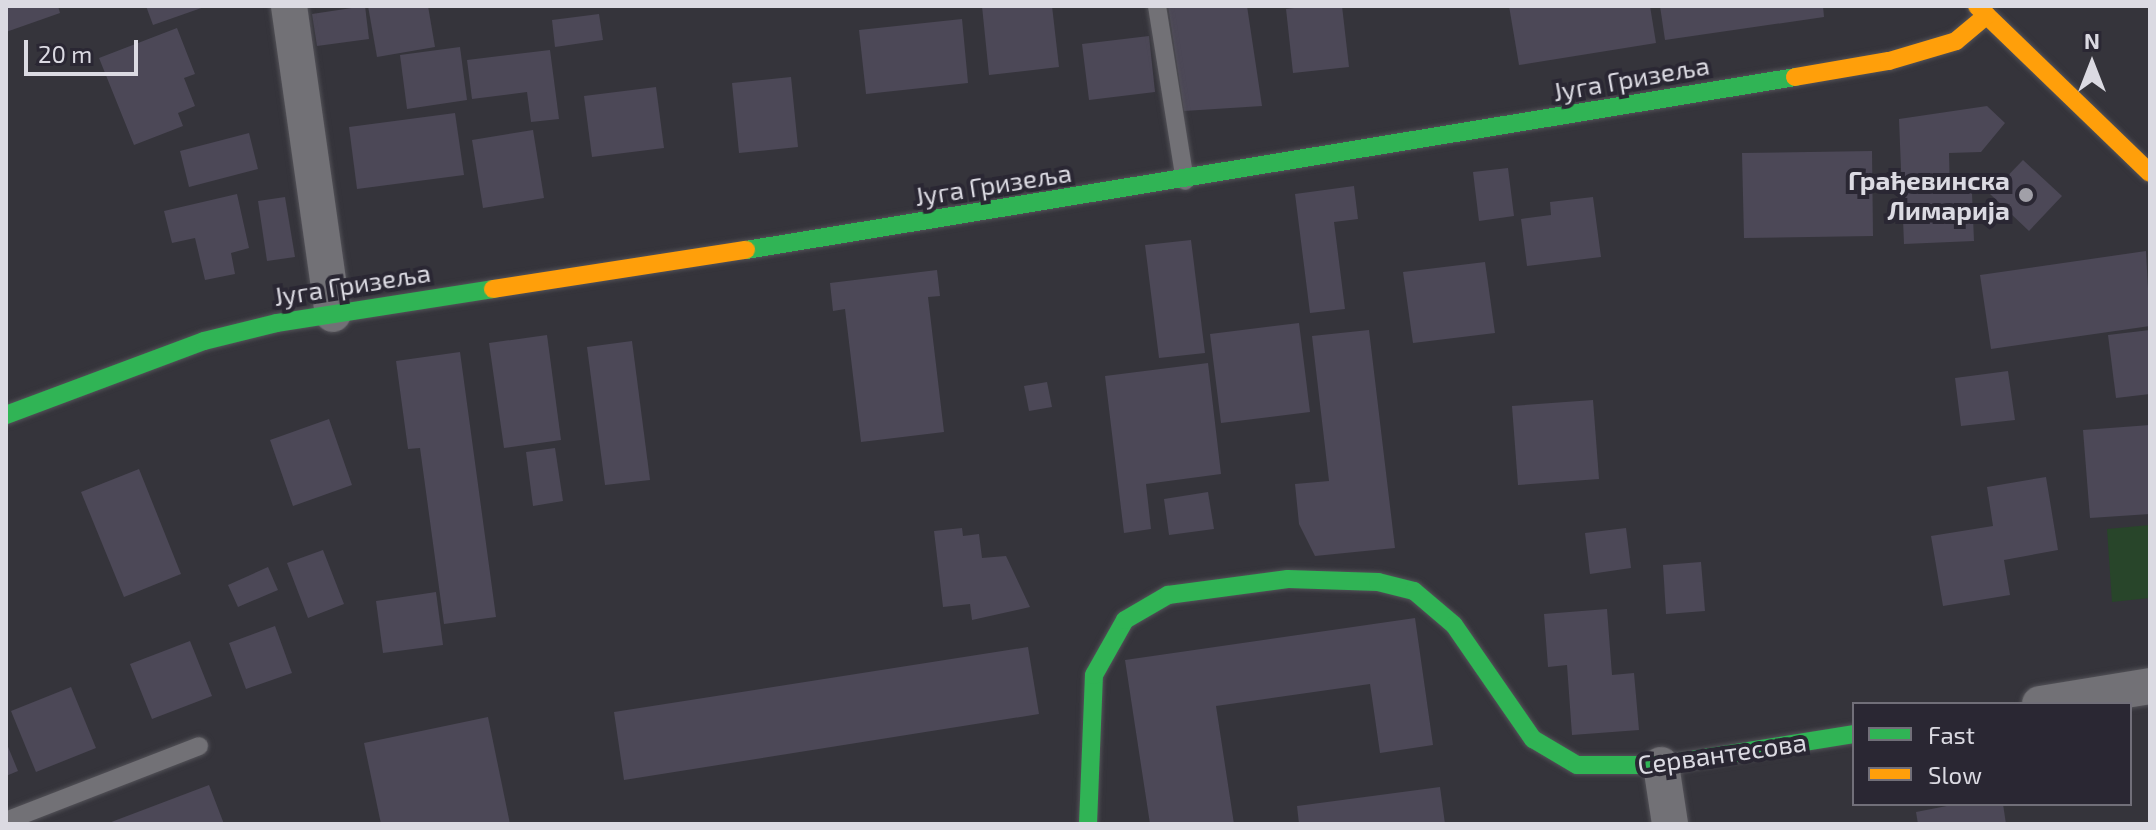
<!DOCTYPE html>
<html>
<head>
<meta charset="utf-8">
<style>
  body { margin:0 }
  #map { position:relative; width:2156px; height:830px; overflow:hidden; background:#35343b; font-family:"Exo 2",sans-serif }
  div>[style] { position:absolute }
  .green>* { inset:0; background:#28452a }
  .building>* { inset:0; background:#4c4857 }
  .roads { filter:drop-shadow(0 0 2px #535258) drop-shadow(0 0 2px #535258) }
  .lane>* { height:18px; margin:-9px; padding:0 9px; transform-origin:9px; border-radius:9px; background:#727176 }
  .street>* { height:36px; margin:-18px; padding:0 18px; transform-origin:18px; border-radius:18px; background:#727176 }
  .fast>* { height:18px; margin:-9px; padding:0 9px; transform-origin:9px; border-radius:9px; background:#30b455 }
  .slow>* { height:18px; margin:-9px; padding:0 9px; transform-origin:9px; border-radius:9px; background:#ff9f0a }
  .dots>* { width:22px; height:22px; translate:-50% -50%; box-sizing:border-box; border:4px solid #2a2733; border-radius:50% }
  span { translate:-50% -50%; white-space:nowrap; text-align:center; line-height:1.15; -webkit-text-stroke:8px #2a2733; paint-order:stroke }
  .street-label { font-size:26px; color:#dbdae2 }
  .poi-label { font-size:26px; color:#dbdae2; font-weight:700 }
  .right { translate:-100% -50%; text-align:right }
  .frame { position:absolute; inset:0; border:8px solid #dbdae2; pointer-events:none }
  .legend { position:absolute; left:1852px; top:702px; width:280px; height:104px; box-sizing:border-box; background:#2a2733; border:2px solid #716f79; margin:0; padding:10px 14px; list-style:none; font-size:24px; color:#dbdae2 }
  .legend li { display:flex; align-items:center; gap:16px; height:40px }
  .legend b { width:40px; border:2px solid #716f79 }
  .north { position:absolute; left:2052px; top:24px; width:80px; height:80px; -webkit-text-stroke:6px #2a2733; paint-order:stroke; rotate:0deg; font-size:22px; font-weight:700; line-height:32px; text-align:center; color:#dbdae2 }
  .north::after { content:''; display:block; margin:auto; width:28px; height:36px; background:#dbdae2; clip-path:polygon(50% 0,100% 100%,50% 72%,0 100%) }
  .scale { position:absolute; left:24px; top:40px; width:114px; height:36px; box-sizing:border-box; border:4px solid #dbdae2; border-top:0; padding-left:10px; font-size:24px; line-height:28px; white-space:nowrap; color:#dbdae2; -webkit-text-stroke:6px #2a2733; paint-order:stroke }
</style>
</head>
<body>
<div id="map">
  <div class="green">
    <div style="clip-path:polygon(2150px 525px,2150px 598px,2112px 602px,2107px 529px)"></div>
  </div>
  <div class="building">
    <div style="clip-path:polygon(6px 6px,58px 6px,60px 13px,6px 32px)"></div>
    <div style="clip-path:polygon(146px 6px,207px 6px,153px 25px)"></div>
    <div style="clip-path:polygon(365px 6px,369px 39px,317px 46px,312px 14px)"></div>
    <div style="clip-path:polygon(368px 6px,428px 6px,435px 47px,377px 57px)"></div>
    <div style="clip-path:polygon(982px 6px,1052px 6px,1059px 67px,989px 75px)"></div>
    <div style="clip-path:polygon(1168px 6px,1247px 6px,1262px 106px,1184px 111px)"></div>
    <div style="clip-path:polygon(1310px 6px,1342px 6px,1349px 67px,1293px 73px,1286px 9px)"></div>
    <div style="clip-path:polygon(1509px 6px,1650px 6px,1656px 43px,1519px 65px)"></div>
    <div style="clip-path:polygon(1660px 6px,1823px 6px,1824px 17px,1665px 40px)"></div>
    <div style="clip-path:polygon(599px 14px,603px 40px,555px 47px,552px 20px)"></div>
    <div style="clip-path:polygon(962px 19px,968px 83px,866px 94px,859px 30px)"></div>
    <div style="clip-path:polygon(177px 28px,195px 74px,184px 78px,195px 106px,178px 113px,183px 126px,134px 145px,99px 58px)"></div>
    <div style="clip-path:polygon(1149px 36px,1155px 92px,1089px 100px,1082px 44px)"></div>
    <div style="clip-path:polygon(460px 47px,467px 100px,407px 109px,400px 55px)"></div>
    <div style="clip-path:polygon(550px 50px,559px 119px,531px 122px,527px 92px,472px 99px,467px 60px)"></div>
    <div style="clip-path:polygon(791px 77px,798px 147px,739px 153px,732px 83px)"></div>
    <div style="clip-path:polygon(656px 87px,664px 148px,592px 157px,584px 96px)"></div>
    <div style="clip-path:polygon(1987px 106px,2005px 123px,1981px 152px,1949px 153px,1950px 194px,1972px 193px,1974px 241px,1904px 244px,1899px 119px)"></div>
    <div style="clip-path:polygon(455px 113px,464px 175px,357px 189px,349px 127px)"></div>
    <div style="clip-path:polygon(533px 130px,544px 198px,483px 208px,472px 140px)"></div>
    <div style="clip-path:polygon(249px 133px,258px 169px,189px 187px,180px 151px)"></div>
    <div style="clip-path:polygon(1872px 151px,1873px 236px,1744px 238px,1742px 153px)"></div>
    <div style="clip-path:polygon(2023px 160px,2062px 196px,2029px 231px,1990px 194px)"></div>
    <div style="clip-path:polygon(1508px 168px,1514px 216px,1479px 221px,1473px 172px)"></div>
    <div style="clip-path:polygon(1354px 186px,1358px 219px,1334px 222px,1345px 309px,1310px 313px,1295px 194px)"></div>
    <div style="clip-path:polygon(237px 194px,249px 248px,231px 253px,235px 274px,205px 280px,195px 238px,172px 243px,164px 211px)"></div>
    <div style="clip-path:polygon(285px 197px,295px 257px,267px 261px,258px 201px)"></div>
    <div style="clip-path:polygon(1593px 197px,1601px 257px,1527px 266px,1521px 219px,1551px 215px,1550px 202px)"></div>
    <div style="clip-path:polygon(1191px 240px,1205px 353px,1159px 358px,1145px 245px)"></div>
    <div style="clip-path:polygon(2146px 251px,2150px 326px,1991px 349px,1980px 275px)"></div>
    <div style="clip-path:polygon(1485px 262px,1495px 333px,1413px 343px,1403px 272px)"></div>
    <div style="clip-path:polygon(937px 270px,940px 296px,928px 297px,944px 432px,861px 442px,845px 309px,833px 311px,830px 283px)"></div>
    <div style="clip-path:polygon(1299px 323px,1310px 412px,1221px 423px,1210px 334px)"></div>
    <div style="clip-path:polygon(1369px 330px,1395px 548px,1315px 556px,1299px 524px,1295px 484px,1329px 481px,1312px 336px)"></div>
    <div style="clip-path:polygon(2150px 330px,2150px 394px,2116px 398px,2108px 335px)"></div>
    <div style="clip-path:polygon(547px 335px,561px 440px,504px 448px,489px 343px)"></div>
    <div style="clip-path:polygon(632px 341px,650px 480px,605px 485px,587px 347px)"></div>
    <div style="clip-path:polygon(460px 352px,496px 617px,444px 624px,420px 448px,408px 449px,396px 361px)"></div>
    <div style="clip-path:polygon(1208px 363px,1221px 474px,1146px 484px,1151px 529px,1124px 533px,1105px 376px)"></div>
    <div style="clip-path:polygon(2008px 371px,2015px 420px,1961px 426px,1955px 378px)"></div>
    <div style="clip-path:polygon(1047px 382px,1052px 407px,1029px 411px,1024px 386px)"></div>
    <div style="clip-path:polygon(1593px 400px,1599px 479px,1518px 485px,1512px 406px)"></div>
    <div style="clip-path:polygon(329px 419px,352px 485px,293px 506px,270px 440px)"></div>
    <div style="clip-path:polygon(2150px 425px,2150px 514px,2090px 518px,2083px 430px)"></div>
    <div style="clip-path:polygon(555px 448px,563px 501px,533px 506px,526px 452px)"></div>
    <div style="clip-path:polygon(139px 469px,181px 574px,124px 597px,81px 492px)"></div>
    <div style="clip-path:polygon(2046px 477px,2058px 550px,2004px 560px,2010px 595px,1943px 606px,1931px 536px,1993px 526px,1987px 487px)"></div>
    <div style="clip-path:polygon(1208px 492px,1214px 529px,1169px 535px,1164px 499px)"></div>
    <div style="clip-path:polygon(962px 528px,963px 536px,979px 534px,982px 558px,1006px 556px,1030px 607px,972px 620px,970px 604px,943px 607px,934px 531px)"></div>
    <div style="clip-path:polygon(1626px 528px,1631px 568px,1590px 574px,1585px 533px)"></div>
    <div style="clip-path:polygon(323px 550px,344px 604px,308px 618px,287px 563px)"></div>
    <div style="clip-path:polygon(1701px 562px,1705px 611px,1666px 614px,1663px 565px)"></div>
    <div style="clip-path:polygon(268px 567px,278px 590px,238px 607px,228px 585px)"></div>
    <div style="clip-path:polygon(436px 592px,443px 645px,383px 653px,376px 601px)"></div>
    <div style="clip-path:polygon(1607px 609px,1612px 675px,1634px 673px,1639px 730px,1572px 735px,1567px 665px,1548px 667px,1544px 614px)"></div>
    <div style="clip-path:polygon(1415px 618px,1433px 745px,1380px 753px,1370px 684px,1216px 706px,1234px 824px,1150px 824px,1125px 660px)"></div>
    <div style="clip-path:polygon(275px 626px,292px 673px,246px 689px,229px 643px)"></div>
    <div style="clip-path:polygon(190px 641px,212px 696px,152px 719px,130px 664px)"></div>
    <div style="clip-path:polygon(1028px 647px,1039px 714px,624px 780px,614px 712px)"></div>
    <div style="clip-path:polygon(71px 687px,96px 748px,36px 772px,11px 711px)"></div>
    <div style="clip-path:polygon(488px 717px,510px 824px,381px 824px,364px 743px)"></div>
    <div style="clip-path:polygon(6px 742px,18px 771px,6px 776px)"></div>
    <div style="clip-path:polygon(209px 785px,224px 824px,106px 824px)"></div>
    <div style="clip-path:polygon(1440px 787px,1445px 824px,1299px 824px,1297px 806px)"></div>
    <div style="clip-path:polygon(1957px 804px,2003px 804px,2006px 824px,1918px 824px,1916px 812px)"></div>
  </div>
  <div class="roads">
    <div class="lane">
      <div style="left:1157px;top:6px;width:177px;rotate:80.9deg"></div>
      <div style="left:6px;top:821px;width:207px;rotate:-21.2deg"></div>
    </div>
    <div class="street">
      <div style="left:289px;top:6px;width:311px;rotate:81.9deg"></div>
      <div style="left:2040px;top:704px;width:111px;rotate:-9.3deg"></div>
      <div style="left:1661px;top:765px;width:60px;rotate:81.3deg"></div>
    </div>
    <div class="fast">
      <div style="left:746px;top:250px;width:1063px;rotate:-9.36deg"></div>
      <div style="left:6px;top:415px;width:211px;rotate:-20.5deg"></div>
      <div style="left:204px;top:341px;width:75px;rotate:-13.9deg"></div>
      <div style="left:277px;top:323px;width:219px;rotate:-8.9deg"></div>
      <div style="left:1088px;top:824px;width:149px;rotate:-87.7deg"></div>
      <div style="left:1094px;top:675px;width:63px;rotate:-60.6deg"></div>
      <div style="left:1125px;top:620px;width:50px;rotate:-30.2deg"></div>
      <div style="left:1168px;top:595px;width:121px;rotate:-7.6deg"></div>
      <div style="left:1288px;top:579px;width:90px;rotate:1.9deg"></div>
      <div style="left:1378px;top:582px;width:37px;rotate:14deg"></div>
      <div style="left:1414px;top:591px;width:52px;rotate:40.4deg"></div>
      <div style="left:1454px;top:625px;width:139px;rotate:55.3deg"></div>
      <div style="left:1533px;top:739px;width:51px;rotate:30.6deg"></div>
      <div style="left:1577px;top:765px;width:84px"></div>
      <div style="left:1661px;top:765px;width:195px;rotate:-9.1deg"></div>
    </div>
    <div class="slow">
      <div style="left:1977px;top:6px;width:240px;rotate:44deg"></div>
      <div style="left:1795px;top:77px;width:95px;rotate:-9.7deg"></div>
      <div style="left:1889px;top:61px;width:70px;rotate:-16.6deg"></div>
      <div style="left:1956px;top:41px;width:40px;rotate:-40deg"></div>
      <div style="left:493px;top:289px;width:256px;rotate:-8.8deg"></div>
    </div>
  </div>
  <div class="dots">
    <div style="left:2026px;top:195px;background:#a1a0a8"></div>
  </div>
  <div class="street-label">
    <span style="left:1631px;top:78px;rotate:-10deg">Југа Гризеља</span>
    <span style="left:993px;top:184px;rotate:-9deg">Југа Гризеља</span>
    <span style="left:352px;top:284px;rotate:-9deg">Југа Гризеља</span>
    <span style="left:1722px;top:753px;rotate:-8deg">Сервантесова</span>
  </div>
  <div class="poi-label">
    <span class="right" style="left:2010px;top:195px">Грађевинска<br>Лимарија</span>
  </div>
  <div class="frame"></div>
  <ul class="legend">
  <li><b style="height:10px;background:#30b455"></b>Fast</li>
  <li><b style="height:10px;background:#ff9f0a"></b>Slow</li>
  </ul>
  <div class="north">N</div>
  <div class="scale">20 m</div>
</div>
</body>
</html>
